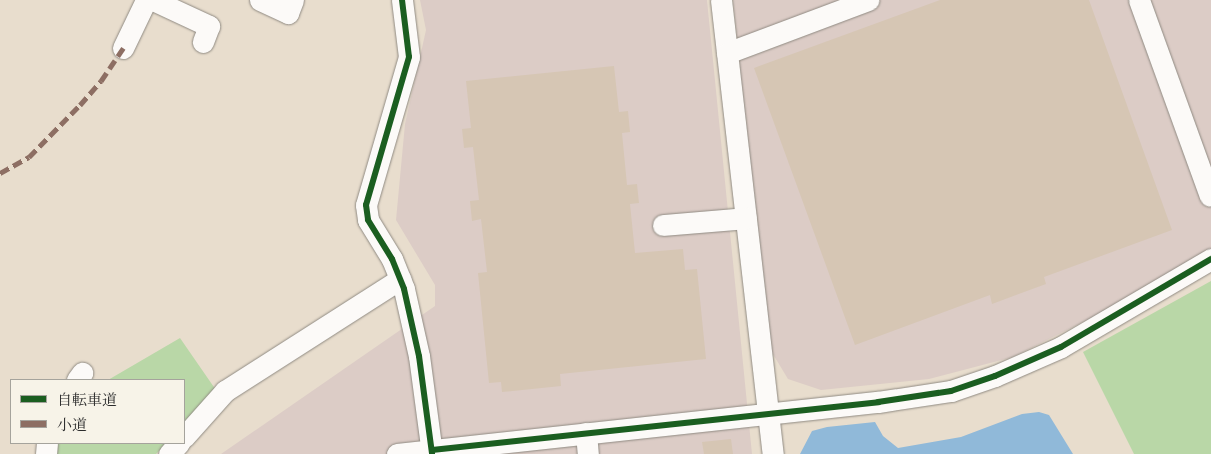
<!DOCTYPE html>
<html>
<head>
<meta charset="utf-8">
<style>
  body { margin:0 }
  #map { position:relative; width:1211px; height:454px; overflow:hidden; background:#e8ddcd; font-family:"IM FELL Double Pica","Noto Serif JP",serif }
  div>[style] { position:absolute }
  .industrial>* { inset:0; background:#dcccc6 }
  .green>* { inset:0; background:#b9d7a7 }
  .water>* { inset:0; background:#90b9d9 }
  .building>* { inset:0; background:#d6c6b4 }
  .roads { filter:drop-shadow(0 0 1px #8f8a82) drop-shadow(0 0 1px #8f8a82) }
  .minor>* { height:21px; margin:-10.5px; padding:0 10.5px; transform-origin:10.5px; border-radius:10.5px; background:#fcfaf8 }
  .quiet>* { height:5px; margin-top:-2.5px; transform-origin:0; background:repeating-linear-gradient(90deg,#8d6e63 0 10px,transparent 0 15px) }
  .cycleway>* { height:6px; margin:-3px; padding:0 3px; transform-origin:3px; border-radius:3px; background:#1b5e20 }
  span { translate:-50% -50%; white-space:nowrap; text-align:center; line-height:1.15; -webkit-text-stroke:4px #f7f3e8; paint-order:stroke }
  .legend { position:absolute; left:10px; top:379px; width:175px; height:65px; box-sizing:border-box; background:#f7f3e8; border:1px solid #a5a39c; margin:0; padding:6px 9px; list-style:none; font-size:15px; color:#2b2b2b }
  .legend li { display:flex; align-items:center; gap:10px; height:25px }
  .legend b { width:25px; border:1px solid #a5a39c }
</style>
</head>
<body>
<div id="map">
  <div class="industrial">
    <div style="clip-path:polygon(420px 0,707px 0,752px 454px,221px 454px,435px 306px,435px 285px,396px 220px,405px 124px,426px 30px)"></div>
    <div style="clip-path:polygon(733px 0,1211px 0,1211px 251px,1105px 311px,1013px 357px,929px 379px,821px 390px,788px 379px,768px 346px)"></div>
  </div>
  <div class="green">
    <div style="clip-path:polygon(1211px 281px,1211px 454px,1134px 454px,1083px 352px)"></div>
    <div style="clip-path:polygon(180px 338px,218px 393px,184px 426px,184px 380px,108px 380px)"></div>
    <div style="clip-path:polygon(53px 443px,167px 443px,156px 454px,52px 454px)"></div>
  </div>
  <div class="water">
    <div style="clip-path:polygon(1039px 412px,1049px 415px,1073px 454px,800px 454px,812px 431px,827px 427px,875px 422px,883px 436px,898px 448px,961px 437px,1022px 414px)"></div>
  </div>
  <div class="building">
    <div style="clip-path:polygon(940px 0,1089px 0,1172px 230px,1044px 277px,1046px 284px,992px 304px,990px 295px,855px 345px,754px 68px)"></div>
    <div style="clip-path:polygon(614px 66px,619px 112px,628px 111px,630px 132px,622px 133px,627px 185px,637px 184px,639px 203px,630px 204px,635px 253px,683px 249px,685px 270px,697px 269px,706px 359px,560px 374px,561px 386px,502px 392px,501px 382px,489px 383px,478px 273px,487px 272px,481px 219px,472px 221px,470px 201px,479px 200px,473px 147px,464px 148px,462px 129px,471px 128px,466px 81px)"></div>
    <div style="clip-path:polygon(731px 439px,733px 454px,704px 454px,702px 442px)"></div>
  </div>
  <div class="roads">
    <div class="minor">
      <div style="left:153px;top:0;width:62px;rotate:24.9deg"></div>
      <div style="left:209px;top:26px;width:17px;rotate:111deg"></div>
      <div style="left:260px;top:0;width:31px;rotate:25deg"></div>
      <div style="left:288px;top:13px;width:14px;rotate:-69deg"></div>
      <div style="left:402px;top:0;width:57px;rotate:83deg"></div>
      <div style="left:409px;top:57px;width:154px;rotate:106.2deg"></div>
      <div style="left:366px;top:205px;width:15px;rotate:82deg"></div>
      <div style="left:368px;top:220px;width:46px;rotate:58.4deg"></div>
      <div style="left:392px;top:259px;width:32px;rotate:68deg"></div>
      <div style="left:404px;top:289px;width:69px;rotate:77.4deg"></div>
      <div style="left:419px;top:356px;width:99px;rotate:82.4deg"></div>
      <div style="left:721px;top:0;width:457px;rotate:83.5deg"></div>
      <div style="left:1139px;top:0;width:208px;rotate:70.1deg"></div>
      <div style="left:123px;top:48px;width:53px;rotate:-64.4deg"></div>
      <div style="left:727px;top:53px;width:151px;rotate:-20.6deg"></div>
      <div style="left:663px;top:225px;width:83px;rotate:-4.8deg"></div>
      <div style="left:77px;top:380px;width:9px;rotate:-54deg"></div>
      <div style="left:586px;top:433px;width:21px;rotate:85deg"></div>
      <div style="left:184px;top:437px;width:62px;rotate:-48.3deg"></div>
      <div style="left:225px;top:391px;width:208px;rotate:-32.6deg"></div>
      <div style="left:46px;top:454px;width:11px;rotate:-85deg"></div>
      <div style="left:169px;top:454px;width:15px;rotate:-48deg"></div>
      <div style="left:397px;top:454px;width:484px;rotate:-6.2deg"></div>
      <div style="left:878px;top:402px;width:74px;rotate:-8.6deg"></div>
      <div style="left:951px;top:391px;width:46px;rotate:-18.8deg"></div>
      <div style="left:995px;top:376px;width:72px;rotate:-23.7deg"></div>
      <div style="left:1061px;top:347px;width:174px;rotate:-30.4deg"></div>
    </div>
  </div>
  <div class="quiet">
    <div style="left:0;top:173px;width:33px;rotate:-29deg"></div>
    <div style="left:29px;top:157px;width:73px;rotate:-45.6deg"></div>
    <div style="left:80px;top:105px;width:32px;rotate:-49deg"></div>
    <div style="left:101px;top:81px;width:40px;rotate:-56deg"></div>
  </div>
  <div class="cycleway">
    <div style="left:402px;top:0;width:57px;rotate:83deg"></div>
    <div style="left:409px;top:57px;width:154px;rotate:106.2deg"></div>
    <div style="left:366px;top:205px;width:15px;rotate:82deg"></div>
    <div style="left:368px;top:220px;width:46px;rotate:58.4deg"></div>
    <div style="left:392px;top:259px;width:32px;rotate:68deg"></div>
    <div style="left:404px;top:289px;width:69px;rotate:77.4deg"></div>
    <div style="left:419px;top:356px;width:99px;rotate:82.4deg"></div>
    <div style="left:432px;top:450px;width:449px;rotate:-6.1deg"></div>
    <div style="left:878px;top:402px;width:74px;rotate:-8.6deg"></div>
    <div style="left:951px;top:391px;width:46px;rotate:-18.8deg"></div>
    <div style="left:995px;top:376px;width:72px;rotate:-23.7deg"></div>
    <div style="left:1061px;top:347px;width:174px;rotate:-30.4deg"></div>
  </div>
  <ul class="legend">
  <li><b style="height:6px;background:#1b5e20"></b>自転車道</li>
  <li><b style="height:6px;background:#8d6e63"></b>小道</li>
  </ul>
</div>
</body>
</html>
